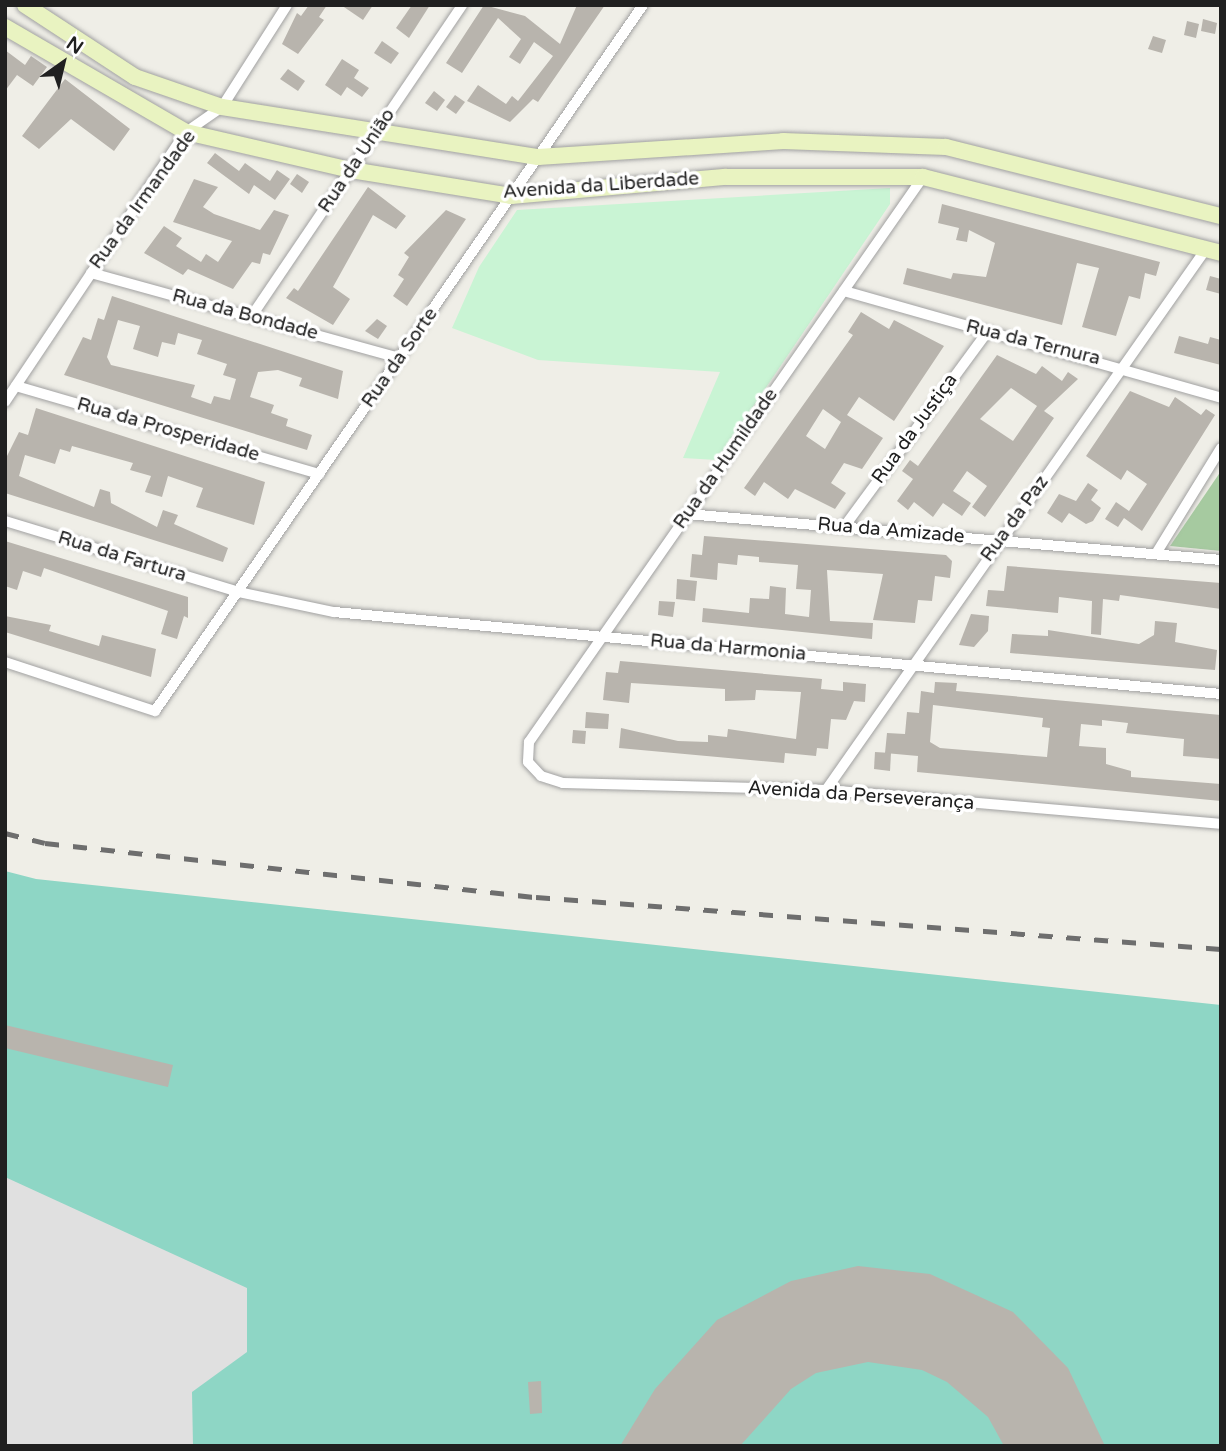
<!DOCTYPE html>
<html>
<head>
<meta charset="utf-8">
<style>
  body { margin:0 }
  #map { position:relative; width:1226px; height:1451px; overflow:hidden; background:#efeee7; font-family:"Varela Round",sans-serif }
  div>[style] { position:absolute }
  .forest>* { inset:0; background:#a6caa0 }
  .park>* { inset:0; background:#c9f4d4 }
  .pitch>* { inset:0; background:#8ed6c5 }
  .parking>* { inset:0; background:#e0e0e0 }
  .building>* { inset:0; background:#b8b4ad }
  .roads { filter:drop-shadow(0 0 2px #a1a1a1) drop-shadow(0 0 2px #a1a1a1) }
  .street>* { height:10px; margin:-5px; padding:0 5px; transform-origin:5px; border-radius:5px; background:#fff }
  .secondary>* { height:16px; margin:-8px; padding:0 8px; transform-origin:8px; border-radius:8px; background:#e9f3c1 }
  .rail>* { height:4.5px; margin-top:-2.25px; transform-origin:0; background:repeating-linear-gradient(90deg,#6e6e6e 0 14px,transparent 0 28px) }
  span { translate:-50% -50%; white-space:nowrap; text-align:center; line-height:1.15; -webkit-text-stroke:7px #fff; paint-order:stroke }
  .street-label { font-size:19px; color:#202020 }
  .frame { position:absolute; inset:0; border:7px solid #202020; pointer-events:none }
  .north { position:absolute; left:28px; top:28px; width:70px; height:70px; -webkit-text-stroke:5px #fff; paint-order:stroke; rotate:34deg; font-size:19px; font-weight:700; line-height:28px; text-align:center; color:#202020 }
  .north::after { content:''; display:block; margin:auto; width:24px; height:32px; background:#202020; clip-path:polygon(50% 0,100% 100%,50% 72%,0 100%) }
</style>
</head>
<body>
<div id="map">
  <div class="forest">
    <div style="clip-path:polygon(1221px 471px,1221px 551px,1170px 546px)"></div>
  </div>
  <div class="park">
    <div style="clip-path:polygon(890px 188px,890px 204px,717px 460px,683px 458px,720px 372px,538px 360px,452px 328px,479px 267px,517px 210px)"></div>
  </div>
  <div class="pitch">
    <div style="clip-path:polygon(5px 871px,36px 879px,1221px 1005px,1221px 1446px,5px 1446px)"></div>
  </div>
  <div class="parking">
    <div style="clip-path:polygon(5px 1177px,247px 1288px,247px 1352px,192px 1392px,193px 1446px,5px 1446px)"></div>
  </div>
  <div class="building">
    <div style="clip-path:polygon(309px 5px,327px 5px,319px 17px,324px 20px,298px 54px,282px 44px,297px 13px,301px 16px)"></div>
    <div style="clip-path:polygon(341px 5px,373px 5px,363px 20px)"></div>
    <div style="clip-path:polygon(412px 5px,430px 5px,409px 38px,396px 28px)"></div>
    <div style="clip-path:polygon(484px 5px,525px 16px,560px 44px,577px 5px,605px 5px,538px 102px,533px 99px,510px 122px,467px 101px,478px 85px,506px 104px,512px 96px,518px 101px,553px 56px,534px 42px,520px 64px,509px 57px,521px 39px,498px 18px,462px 73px,446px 63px)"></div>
    <div style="clip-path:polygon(1203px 19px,1217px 23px,1215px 34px,1201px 31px)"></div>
    <div style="clip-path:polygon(1187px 21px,1199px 24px,1196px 38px,1184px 35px)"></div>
    <div style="clip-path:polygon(1153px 36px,1166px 40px,1162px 53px,1148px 49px)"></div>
    <div style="clip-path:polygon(382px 41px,399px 53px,391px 64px,374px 53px)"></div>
    <div style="clip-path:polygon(5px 50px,25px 65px,31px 56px,47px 67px,33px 86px,17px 75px,5px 91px)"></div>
    <div style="clip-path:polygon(342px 59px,359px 70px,354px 78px,369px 88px,362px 97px,347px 87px,341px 96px,325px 85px)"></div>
    <div style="clip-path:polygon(288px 69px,305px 81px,298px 91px,280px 79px)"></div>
    <div style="clip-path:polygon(65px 79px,130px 129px,114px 151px,71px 119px,39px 149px,22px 136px)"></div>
    <div style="clip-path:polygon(434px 91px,445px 100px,437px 111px,425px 103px)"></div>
    <div style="clip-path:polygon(455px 95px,465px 102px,456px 114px,446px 107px)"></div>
    <div style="clip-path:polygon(215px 153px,239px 171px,245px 163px,270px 181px,277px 170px,290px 179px,275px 200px,254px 185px,249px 194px,207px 163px)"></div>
    <div style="clip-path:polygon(297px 174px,309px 182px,302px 193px,290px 184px)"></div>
    <div style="clip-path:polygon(194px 179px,218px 187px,203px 207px,214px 214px,260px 230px,274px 210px,289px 215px,270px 255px,263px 253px,260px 264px,252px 262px,233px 289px,188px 269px,183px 275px,144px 253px,164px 226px,182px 238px,176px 246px,201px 262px,206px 254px,218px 262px,232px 241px,173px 222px)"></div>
    <div style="clip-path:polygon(368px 187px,406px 216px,396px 229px,373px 215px,333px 287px,350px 299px,333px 325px,286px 298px,294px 288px,298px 291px)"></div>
    <div style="clip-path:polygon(942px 204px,1160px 262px,1156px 276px,1145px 273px,1140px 299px,1129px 296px,1116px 336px,1082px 327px,1099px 268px,1077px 263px,1062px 325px,903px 284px,907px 268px,951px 279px,953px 273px,986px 277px,995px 243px,969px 230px,967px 242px,956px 240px,959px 228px,938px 223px)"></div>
    <div style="clip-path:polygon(446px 210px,466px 219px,407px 306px,393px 296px,404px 279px,398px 275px,409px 257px,404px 253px)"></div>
    <div style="clip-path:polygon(1210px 276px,1221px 279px,1221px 294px,1206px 290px)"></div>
    <div style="clip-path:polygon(evenodd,112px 296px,343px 371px,338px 399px,299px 386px,302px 378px,278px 370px,258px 372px,250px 397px,274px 405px,271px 413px,288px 419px,286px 426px,312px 435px,307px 450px,64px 375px,83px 337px,91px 340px,98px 318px,104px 320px,112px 296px,118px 320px,140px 326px,133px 349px,158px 357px,162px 342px,175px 345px,178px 333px,202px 340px,197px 354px,227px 364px,223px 375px,236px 379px,230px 400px,214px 396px,211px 404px,191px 397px,195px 385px,111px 365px,107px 357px,118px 320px)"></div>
    <div style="clip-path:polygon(evenodd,861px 312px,889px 329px,894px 320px,944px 346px,894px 421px,859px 397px,847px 415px,883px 438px,862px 469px,844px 463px,831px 483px,846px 493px,835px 509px,795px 489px,788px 499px,764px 482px,755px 496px,744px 488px,853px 335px,848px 332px,861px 312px,823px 409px,841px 422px,825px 449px,806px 436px,823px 409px)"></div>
    <div style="clip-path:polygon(377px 319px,387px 326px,378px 339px,365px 331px)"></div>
    <div style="clip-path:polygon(1179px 336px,1208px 344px,1210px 337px,1221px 340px,1221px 365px,1174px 353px)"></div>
    <div style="clip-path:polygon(evenodd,997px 355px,1036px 374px,1042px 366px,1062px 381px,1068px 372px,1078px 379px,1044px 411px,1054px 418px,985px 517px,972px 507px,987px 486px,967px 471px,953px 491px,971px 503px,962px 516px,943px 503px,933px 517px,914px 502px,908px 510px,897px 501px,913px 479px,902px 471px,910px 460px,918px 466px,997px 355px,1011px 388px,1037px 406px,1013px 441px,980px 419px,1011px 388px)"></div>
    <div style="clip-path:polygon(1130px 391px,1169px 407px,1175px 397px,1201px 415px,1206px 409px,1215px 415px,1142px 531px,1124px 518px,1118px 527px,1105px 519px,1116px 502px,1129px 511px,1147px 484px,1127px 470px,1121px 480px,1086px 456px)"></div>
    <div style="clip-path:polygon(36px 408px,265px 482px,254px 525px,196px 507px,203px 488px,168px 476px,162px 497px,145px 492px,151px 476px,130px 470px,133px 463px,72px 446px,70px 452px,60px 449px,55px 464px,25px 455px,19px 476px,94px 507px,100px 489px,110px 492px,111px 503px,157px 527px,163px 510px,178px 515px,174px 524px,228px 548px,223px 562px,5px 493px,5px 460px,19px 432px,28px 435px)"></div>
    <div style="clip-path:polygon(1088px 483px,1098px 490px,1091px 500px,1101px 508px,1093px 521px,1086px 524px,1069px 513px,1062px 523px,1047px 513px,1059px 494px,1076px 501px)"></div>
    <div style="clip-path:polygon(704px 536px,946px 555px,952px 561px,950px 578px,935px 576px,932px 601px,918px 600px,915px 623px,873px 620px,883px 574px,827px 570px,830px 621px,873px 623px,872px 639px,702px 622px,703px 608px,749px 613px,750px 598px,769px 599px,770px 586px,786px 588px,785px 614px,809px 617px,811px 590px,796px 589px,798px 565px,759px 562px,759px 557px,738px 555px,737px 565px,718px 563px,717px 580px,690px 577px,692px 554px,702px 555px)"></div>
    <div style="clip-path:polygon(5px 541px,188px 597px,188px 618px,184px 616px,177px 639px,161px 634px,168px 611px,44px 568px,41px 577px,23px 571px,17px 590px,5px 586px)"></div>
    <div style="clip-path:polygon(1007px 566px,1221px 583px,1221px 609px,1120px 595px,1119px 601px,1103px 599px,1101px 635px,1091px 634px,1092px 601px,1059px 597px,1058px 613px,986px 606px,988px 590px,1004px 591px)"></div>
    <div style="clip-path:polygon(677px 579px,697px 581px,695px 601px,676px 599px)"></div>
    <div style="clip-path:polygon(659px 601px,675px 602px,673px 617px,658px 615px)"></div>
    <div style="clip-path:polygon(971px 614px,989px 616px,988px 631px,974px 647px,959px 645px)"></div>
    <div style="clip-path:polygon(5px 616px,51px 625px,49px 631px,99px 646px,102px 635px,156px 649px,151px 677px,5px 632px)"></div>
    <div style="clip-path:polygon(1155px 621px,1177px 623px,1175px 642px,1217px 650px,1215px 670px,1010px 653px,1012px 634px,1048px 636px,1048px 630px,1139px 644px,1154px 635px)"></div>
    <div style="clip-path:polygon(620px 661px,822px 679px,821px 689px,843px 691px,843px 682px,866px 684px,865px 702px,854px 701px,846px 720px,831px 719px,828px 749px,817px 748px,816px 756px,785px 753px,784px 763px,619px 748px,621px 728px,678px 741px,708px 742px,708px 735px,727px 737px,728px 729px,796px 739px,801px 692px,756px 690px,755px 700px,725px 701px,725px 689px,631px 683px,629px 703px,603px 700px,606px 672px,618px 673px)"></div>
    <div style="clip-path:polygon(evenodd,935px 682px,957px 683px,956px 691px,1221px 715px,1221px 759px,1183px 756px,1184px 739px,1126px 733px,1128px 723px,1102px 720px,1102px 726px,1081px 724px,1079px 746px,1106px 748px,1106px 764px,1131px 771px,1131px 777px,1221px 784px,1221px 801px,917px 772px,918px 756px,885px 753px,887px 733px,905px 734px,907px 712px,919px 713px,921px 691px,934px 693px,935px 682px,933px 705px,1043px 718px,1042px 727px,1050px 728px,1047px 757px,940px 748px,930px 742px,933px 705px)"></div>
    <div style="clip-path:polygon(586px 712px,609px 714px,608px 729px,585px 728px)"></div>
    <div style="clip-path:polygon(573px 730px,586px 731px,585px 744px,572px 743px)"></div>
    <div style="clip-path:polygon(875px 752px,891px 753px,890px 771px,874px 769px)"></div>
    <div style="clip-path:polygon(5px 1025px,173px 1065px,168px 1087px,5px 1048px)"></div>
    <div style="clip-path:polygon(858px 1266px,930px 1274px,1013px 1312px,1068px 1368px,1105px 1446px,1004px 1446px,988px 1417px,947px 1382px,922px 1370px,868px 1362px,816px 1373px,791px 1389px,740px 1446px,620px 1446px,655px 1389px,717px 1320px,791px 1281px)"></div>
    <div style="clip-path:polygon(541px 1381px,542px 1413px,530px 1414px,528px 1382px)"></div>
  </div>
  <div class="roads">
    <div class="street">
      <div style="left:923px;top:177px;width:689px;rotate:124.89deg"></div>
      <div style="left:529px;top:742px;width:20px;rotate:93deg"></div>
      <div style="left:528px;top:762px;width:19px;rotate:47deg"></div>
      <div style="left:541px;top:776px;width:23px;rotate:18deg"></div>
      <div style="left:563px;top:783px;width:263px;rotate:1.5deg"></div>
      <div style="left:826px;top:790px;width:396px;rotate:4.9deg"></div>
      <div style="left:91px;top:273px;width:320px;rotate:15.4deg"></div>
      <div style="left:844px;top:291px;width:392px;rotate:15.8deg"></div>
      <div style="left:251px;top:317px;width:377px;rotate:-55.9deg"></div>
      <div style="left:16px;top:386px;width:316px;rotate:16.2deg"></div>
      <div style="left:5px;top:402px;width:325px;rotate:-56.2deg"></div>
      <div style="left:186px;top:132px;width:44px;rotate:-34.8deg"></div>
      <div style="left:222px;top:107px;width:121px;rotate:-57.5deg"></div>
      <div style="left:687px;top:514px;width:536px;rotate:4.92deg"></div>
      <div style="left:5px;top:521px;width:244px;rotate:16.9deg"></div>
      <div style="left:238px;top:592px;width:98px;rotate:11.8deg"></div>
      <div style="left:334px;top:612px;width:891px;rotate:5.28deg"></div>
      <div style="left:844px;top:527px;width:242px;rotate:-53.7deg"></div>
      <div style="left:1157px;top:552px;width:122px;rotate:-58.4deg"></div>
      <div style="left:5px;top:662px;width:158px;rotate:18.1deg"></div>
      <div style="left:155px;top:711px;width:858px;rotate:-55.35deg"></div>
      <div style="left:826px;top:790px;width:661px;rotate:-54.92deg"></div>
    </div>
    <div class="secondary">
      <div style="left:25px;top:5px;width:131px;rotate:33.2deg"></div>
      <div style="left:135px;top:77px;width:92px;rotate:19deg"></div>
      <div style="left:222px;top:107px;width:320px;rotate:9deg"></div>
      <div style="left:538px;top:157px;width:246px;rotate:-3.7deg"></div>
      <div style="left:783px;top:141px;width:163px;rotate:2.1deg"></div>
      <div style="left:946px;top:147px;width:284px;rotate:14.1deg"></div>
      <div style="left:5px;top:27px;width:209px;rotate:30.1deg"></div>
      <div style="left:186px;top:132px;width:169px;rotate:13deg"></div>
      <div style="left:351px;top:170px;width:162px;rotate:9.2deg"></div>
      <div style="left:511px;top:196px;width:216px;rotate:-5.1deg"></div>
      <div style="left:726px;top:177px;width:197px"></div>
      <div style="left:923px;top:177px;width:308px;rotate:14.3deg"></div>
    </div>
  </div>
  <div class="rail">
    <div style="left:5px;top:833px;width:41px;rotate:14deg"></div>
    <div style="left:45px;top:843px;width:494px;rotate:6.3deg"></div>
    <div style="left:536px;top:897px;width:687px;rotate:4.34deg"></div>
  </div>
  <div class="street-label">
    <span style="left:357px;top:161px;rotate:-56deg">Rua da União</span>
    <span style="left:601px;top:186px;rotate:-4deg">Avenida da Liberdade</span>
    <span style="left:143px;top:200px;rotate:-54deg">Rua da Irmandade</span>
    <span style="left:245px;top:315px;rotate:15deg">Rua da Bondade</span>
    <span style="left:1033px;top:343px;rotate:14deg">Rua da Ternura</span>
    <span style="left:400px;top:358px;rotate:-55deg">Rua da Sorte</span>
    <span style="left:915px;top:429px;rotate:-54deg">Rua da Justiça</span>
    <span style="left:168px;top:430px;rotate:16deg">Rua da Prosperidade</span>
    <span style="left:726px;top:459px;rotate:-55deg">Rua da Humildade</span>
    <span style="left:1015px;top:519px;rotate:-54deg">Rua da Paz</span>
    <span style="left:891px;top:531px;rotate:5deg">Rua da Amizade</span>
    <span style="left:122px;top:557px;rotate:17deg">Rua da Fartura</span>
    <span style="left:728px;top:648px;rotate:5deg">Rua da Harmonia</span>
    <span style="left:861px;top:796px;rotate:4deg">Avenida da Perseverança</span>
  </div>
  <div class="frame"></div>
  <div class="north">N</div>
</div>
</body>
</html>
